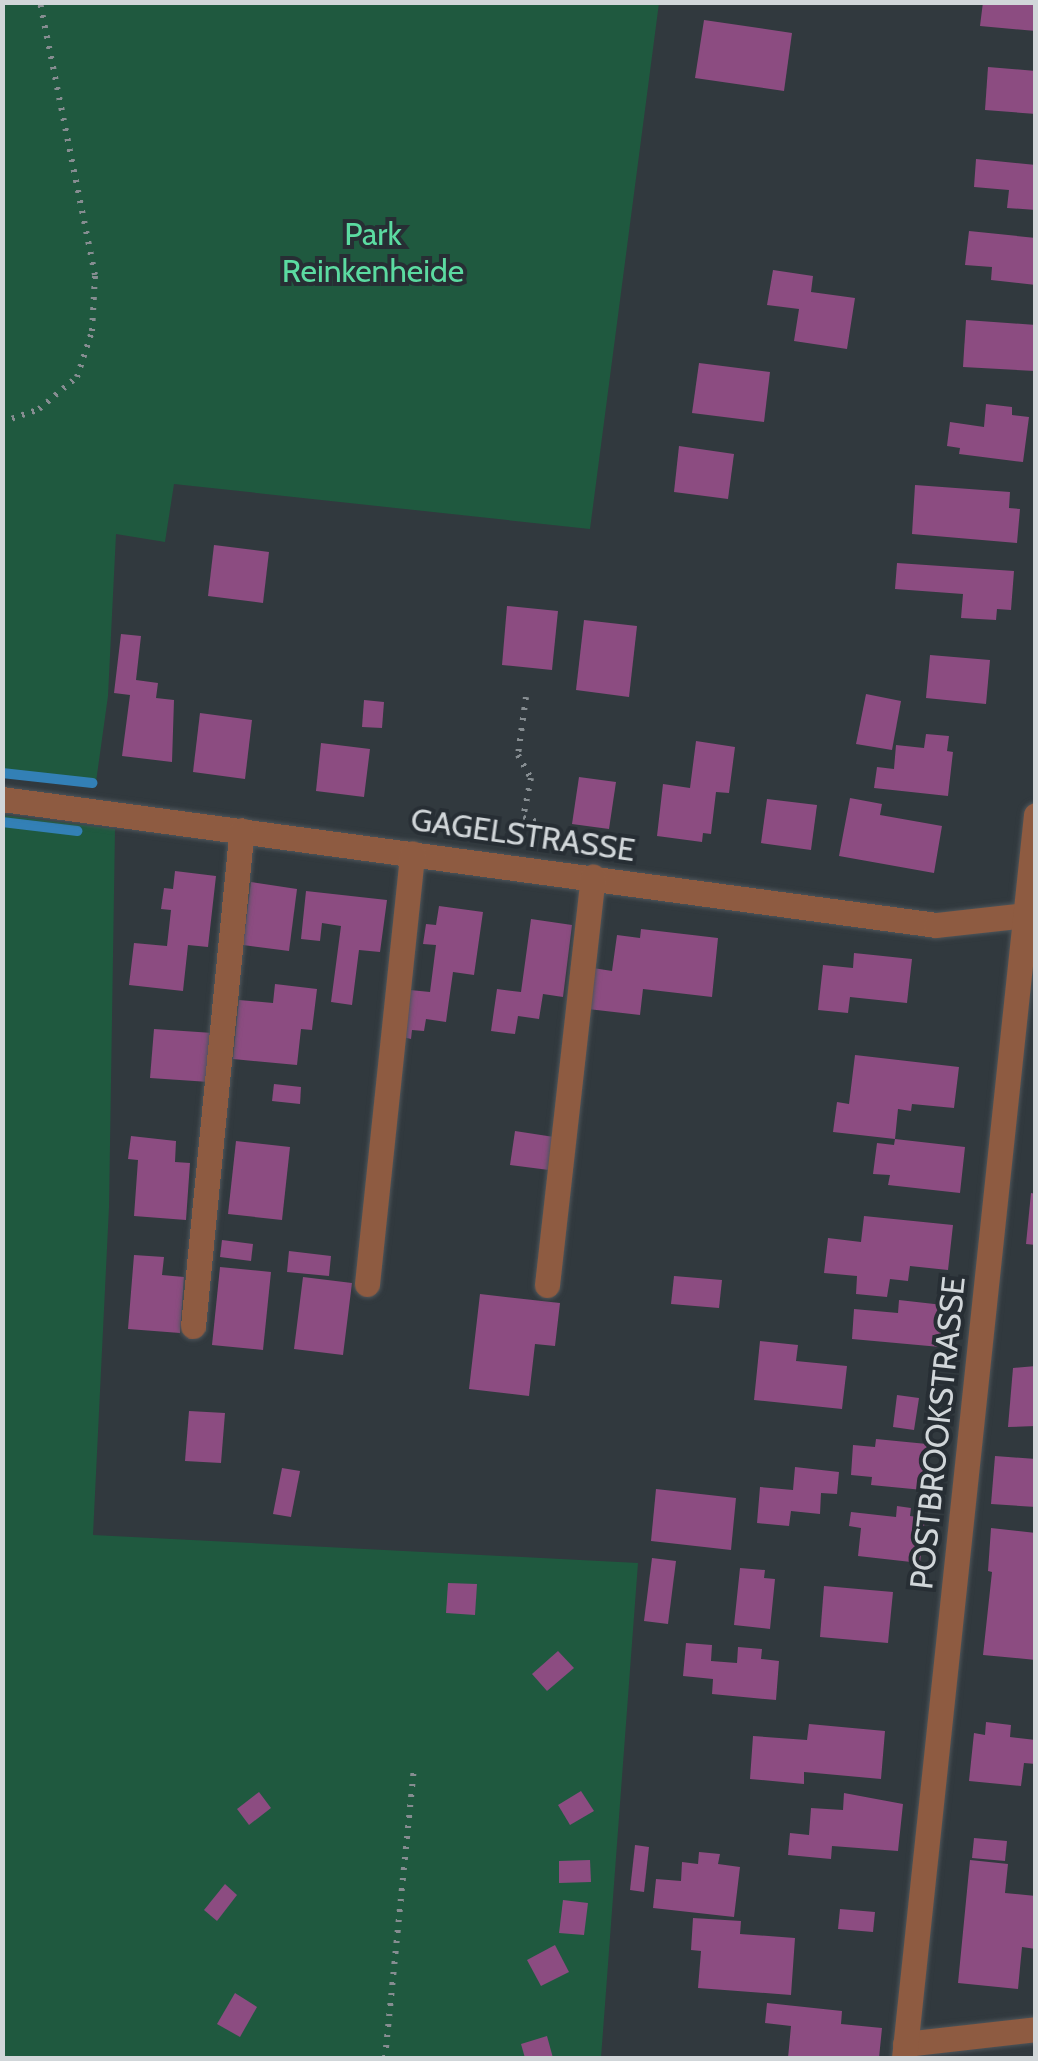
<!DOCTYPE html>
<html>
<head>
<meta charset="utf-8">
<style>
  body { margin:0 }
  #map { position:relative; width:1038px; height:2061px; overflow:hidden; background:#31393e; font-family:Cabin,sans-serif }
  div>[style] { position:absolute }
  .green>* { inset:0; background:#1f593f }
  .stream>* { height:10px; margin:-5px; padding:0 5px; transform-origin:5px; border-radius:5px; background:#3380b6 }
  .building>* { inset:0; background:#8c4c81 }
  .path>* { height:6px; margin-top:-3px; transform-origin:0; background:repeating-linear-gradient(90deg,#868d91 0 2.5px,transparent 0 10.5px) }
  .roads { filter:drop-shadow(0 0 2px #4e555a) drop-shadow(0 0 2px #4e555a) }
  .minor>* { height:25px; margin:-12.5px; padding:0 12.5px; transform-origin:12.5px; border-radius:12.5px; background:#8e5b41 }
  span { translate:-50% -50%; white-space:nowrap; text-align:center; line-height:1.15; -webkit-text-stroke:8px #272e34; paint-order:stroke }
  .park-label { font-size:32px; color:#5bdba1 }
  .street-label { font-size:32px; color:#d1d6d9 }
  .frame { position:absolute; inset:0; border:5px solid #d1d6d9; pointer-events:none }
</style>
</head>
<body>
<div id="map">
  <div class="green">
    <div style="clip-path:polygon(3px 2px,659px 3px,590px 529px,174px 484px,165px 542px,116px 534px,108px 696px,96px 782px,3px 771px)"></div>
    <div style="clip-path:polygon(3px 815px,115px 829px,109px 1207px,93px 1535px,638px 1563px,601px 2058px,3px 2058px)"></div>
  </div>
  <div class="stream">
    <div style="left:2px;top:773px;width:91px;rotate:6.3deg"></div>
    <div style="left:2px;top:822px;width:76px;rotate:6.8deg"></div>
  </div>
  <div class="building">
    <div style="clip-path:polygon(983px 2px,1036px 2px,1036px 31px,980px 26px)"></div>
    <div style="clip-path:polygon(704px 20px,792px 33px,784px 91px,695px 78px)"></div>
    <div style="clip-path:polygon(988px 67px,1036px 71px,1036px 114px,985px 110px)"></div>
    <div style="clip-path:polygon(976px 159px,1036px 165px,1036px 210px,1007px 208px,1009px 190px,974px 187px)"></div>
    <div style="clip-path:polygon(969px 231px,1036px 238px,1036px 285px,991px 280px,992px 267px,965px 265px)"></div>
    <div style="clip-path:polygon(773px 270px,813px 276px,811px 292px,855px 298px,847px 349px,794px 341px,799px 309px,767px 305px)"></div>
    <div style="clip-path:polygon(966px 320px,1036px 325px,1035px 371px,963px 367px)"></div>
    <div style="clip-path:polygon(699px 363px,770px 372px,764px 422px,692px 413px)"></div>
    <div style="clip-path:polygon(986px 404px,1012px 407px,1012px 415px,1029px 417px,1023px 462px,959px 454px,960px 448px,947px 446px,950px 422px,984px 427px)"></div>
    <div style="clip-path:polygon(679px 446px,734px 454px,728px 499px,674px 492px)"></div>
    <div style="clip-path:polygon(915px 485px,1010px 492px,1009px 508px,1020px 509px,1017px 543px,912px 534px)"></div>
    <div style="clip-path:polygon(214px 545px,269px 552px,263px 603px,208px 596px)"></div>
    <div style="clip-path:polygon(897px 563px,1014px 571px,1011px 610px,997px 609px,996px 620px,961px 618px,963px 594px,895px 589px)"></div>
    <div style="clip-path:polygon(507px 606px,558px 611px,552px 670px,502px 665px)"></div>
    <div style="clip-path:polygon(584px 620px,637px 626px,629px 697px,576px 690px)"></div>
    <div style="clip-path:polygon(121px 634px,141px 636px,136px 680px,158px 683px,156px 698px,174px 700px,172px 762px,122px 756px,130px 695px,114px 693px)"></div>
    <div style="clip-path:polygon(930px 655px,990px 660px,986px 704px,926px 698px)"></div>
    <div style="clip-path:polygon(866px 694px,901px 701px,892px 750px,856px 744px)"></div>
    <div style="clip-path:polygon(364px 700px,384px 702px,382px 728px,362px 727px)"></div>
    <div style="clip-path:polygon(200px 713px,252px 720px,245px 779px,193px 772px)"></div>
    <div style="clip-path:polygon(926px 734px,949px 736px,947px 751px,953px 752px,948px 796px,874px 788px,877px 767px,894px 769px,896px 745px,924px 748px)"></div>
    <div style="clip-path:polygon(696px 741px,735px 747px,729px 793px,716px 792px,711px 834px,703px 833px,702px 842px,657px 836px,663px 784px,690px 788px)"></div>
    <div style="clip-path:polygon(321px 743px,370px 749px,364px 797px,316px 791px)"></div>
    <div style="clip-path:polygon(579px 777px,616px 782px,609px 829px,572px 824px)"></div>
    <div style="clip-path:polygon(850px 798px,882px 804px,880px 815px,942px 826px,934px 873px,839px 856px)"></div>
    <div style="clip-path:polygon(767px 799px,817px 805px,811px 850px,761px 843px)"></div>
    <div style="clip-path:polygon(175px 871px,216px 876px,208px 947px,188px 945px,183px 991px,129px 985px,134px 943px,167px 946px,171px 910px,161px 909px,164px 888px,173px 889px)"></div>
    <div style="clip-path:polygon(251px 882px,297px 889px,289px 951px,243px 945px)"></div>
    <div style="clip-path:polygon(306px 891px,387px 900px,380px 952px,359px 950px,352px 1005px,331px 1002px,341px 926px,322px 923px,320px 941px,301px 939px)"></div>
    <div style="clip-path:polygon(439px 906px,483px 912px,474px 975px,453px 972px,446px 1022px,426px 1019px,424px 1031px,412px 1030px,411px 1039px,403px 1037px,410px 990px,430px 992px,436px 945px,423px 944px,426px 924px,436px 925px)"></div>
    <div style="clip-path:polygon(531px 919px,572px 925px,563px 997px,543px 994px,539px 1019px,518px 1016px,515px 1034px,491px 1031px,497px 989px,521px 992px)"></div>
    <div style="clip-path:polygon(641px 929px,718px 938px,712px 997px,643px 989px,640px 1015px,588px 1009px,593px 968px,612px 971px,617px 935px,640px 938px)"></div>
    <div style="clip-path:polygon(854px 953px,912px 959px,907px 1003px,850px 997px,848px 1013px,818px 1010px,823px 965px,853px 968px)"></div>
    <div style="clip-path:polygon(275px 984px,317px 989px,312px 1030px,301px 1029px,297px 1065px,233px 1059px,239px 1000px,273px 1003px)"></div>
    <div style="clip-path:polygon(154px 1029px,213px 1033px,209px 1082px,150px 1078px)"></div>
    <div style="clip-path:polygon(855px 1055px,959px 1067px,954px 1108px,912px 1104px,911px 1111px,898px 1109px,895px 1139px,833px 1132px,837px 1102px,849px 1104px)"></div>
    <div style="clip-path:polygon(274px 1084px,301px 1087px,300px 1104px,272px 1101px)"></div>
    <div style="clip-path:polygon(515px 1131px,554px 1137px,549px 1170px,510px 1165px)"></div>
    <div style="clip-path:polygon(131px 1136px,176px 1141px,175px 1162px,190px 1163px,186px 1220px,134px 1216px,138px 1160px,128px 1159px)"></div>
    <div style="clip-path:polygon(895px 1139px,965px 1147px,960px 1193px,888px 1185px,890px 1175px,873px 1174px,877px 1143px,894px 1145px)"></div>
    <div style="clip-path:polygon(236px 1141px,290px 1147px,282px 1220px,228px 1214px)"></div>
    <div style="clip-path:polygon(1031px 1193px,1036px 1194px,1036px 1245px,1026px 1244px)"></div>
    <div style="clip-path:polygon(864px 1216px,953px 1225px,948px 1270px,910px 1266px,908px 1281px,890px 1279px,887px 1297px,856px 1294px,857px 1276px,824px 1273px,828px 1238px,861px 1242px)"></div>
    <div style="clip-path:polygon(222px 1240px,253px 1244px,251px 1261px,220px 1257px)"></div>
    <div style="clip-path:polygon(289px 1251px,331px 1256px,329px 1276px,287px 1272px)"></div>
    <div style="clip-path:polygon(134px 1255px,164px 1257px,162px 1275px,184px 1277px,180px 1333px,128px 1329px)"></div>
    <div style="clip-path:polygon(220px 1267px,271px 1272px,263px 1350px,212px 1345px)"></div>
    <div style="clip-path:polygon(674px 1276px,722px 1280px,719px 1308px,671px 1304px)"></div>
    <div style="clip-path:polygon(303px 1277px,352px 1283px,343px 1355px,294px 1349px)"></div>
    <div style="clip-path:polygon(480px 1294px,560px 1303px,555px 1346px,535px 1344px,529px 1396px,469px 1389px)"></div>
    <div style="clip-path:polygon(899px 1300px,943px 1305px,940px 1347px,852px 1339px,854px 1309px,898px 1313px)"></div>
    <div style="clip-path:polygon(760px 1341px,798px 1345px,796px 1361px,847px 1366px,842px 1409px,754px 1400px)"></div>
    <div style="clip-path:polygon(1036px 1366px,1036px 1426px,1008px 1427px,1013px 1368px)"></div>
    <div style="clip-path:polygon(897px 1395px,919px 1398px,914px 1430px,893px 1427px)"></div>
    <div style="clip-path:polygon(189px 1411px,225px 1413px,221px 1463px,185px 1461px)"></div>
    <div style="clip-path:polygon(876px 1439px,927px 1444px,923px 1490px,871px 1485px,872px 1477px,851px 1475px,853px 1445px,875px 1447px)"></div>
    <div style="clip-path:polygon(995px 1456px,1036px 1459px,1036px 1507px,991px 1504px)"></div>
    <div style="clip-path:polygon(795px 1467px,839px 1472px,837px 1494px,821px 1493px,820px 1514px,791px 1511px,789px 1526px,757px 1523px,760px 1487px,793px 1490px)"></div>
    <div style="clip-path:polygon(282px 1468px,300px 1471px,291px 1517px,273px 1514px)"></div>
    <div style="clip-path:polygon(656px 1489px,736px 1498px,731px 1550px,651px 1541px)"></div>
    <div style="clip-path:polygon(897px 1506px,911px 1508px,910px 1516px,925px 1518px,920px 1563px,858px 1556px,861px 1528px,849px 1526px,851px 1512px,896px 1517px)"></div>
    <div style="clip-path:polygon(991px 1528px,1036px 1533px,1036px 1660px,983px 1655px,992px 1572px,988px 1571px)"></div>
    <div style="clip-path:polygon(652px 1558px,676px 1561px,668px 1624px,644px 1621px)"></div>
    <div style="clip-path:polygon(740px 1568px,765px 1570px,764px 1578px,775px 1579px,770px 1629px,734px 1625px)"></div>
    <div style="clip-path:polygon(448px 1583px,477px 1584px,475px 1615px,446px 1613px)"></div>
    <div style="clip-path:polygon(824px 1586px,893px 1592px,888px 1643px,820px 1637px)"></div>
    <div style="clip-path:polygon(686px 1643px,712px 1645px,711px 1661px,737px 1663px,738px 1647px,762px 1649px,761px 1659px,779px 1661px,776px 1700px,712px 1694px,713px 1679px,683px 1676px)"></div>
    <div style="clip-path:polygon(558px 1651px,574px 1668px,547px 1691px,532px 1674px)"></div>
    <div style="clip-path:polygon(986px 1722px,1011px 1725px,1010px 1737px,1036px 1740px,1036px 1764px,1024px 1763px,1021px 1786px,969px 1781px,974px 1733px,985px 1735px)"></div>
    <div style="clip-path:polygon(809px 1724px,885px 1731px,881px 1779px,804px 1772px,804px 1784px,750px 1779px,753px 1736px,807px 1740px)"></div>
    <div style="clip-path:polygon(581px 1791px,594px 1811px,570px 1825px,558px 1805px)"></div>
    <div style="clip-path:polygon(259px 1792px,271px 1808px,249px 1825px,237px 1809px)"></div>
    <div style="clip-path:polygon(844px 1793px,903px 1804px,898px 1851px,832px 1846px,831px 1859px,788px 1855px,790px 1833px,809px 1835px,811px 1808px,843px 1810px)"></div>
    <div style="clip-path:polygon(974px 1838px,1007px 1841px,1005px 1861px,972px 1858px)"></div>
    <div style="clip-path:polygon(635px 1845px,649px 1847px,644px 1892px,630px 1890px)"></div>
    <div style="clip-path:polygon(699px 1852px,720px 1854px,718px 1864px,740px 1867px,734px 1917px,653px 1908px,656px 1879px,681px 1881px,682px 1862px,698px 1864px)"></div>
    <div style="clip-path:polygon(590px 1860px,591px 1882px,559px 1883px,559px 1861px)"></div>
    <div style="clip-path:polygon(970px 1860px,1008px 1864px,1005px 1893px,1036px 1896px,1036px 1949px,1022px 1947px,1018px 1989px,958px 1983px)"></div>
    <div style="clip-path:polygon(225px 1884px,237px 1895px,217px 1921px,204px 1910px)"></div>
    <div style="clip-path:polygon(563px 1900px,588px 1903px,584px 1935px,559px 1933px)"></div>
    <div style="clip-path:polygon(840px 1909px,875px 1912px,873px 1932px,838px 1929px)"></div>
    <div style="clip-path:polygon(693px 1918px,741px 1921px,740px 1934px,795px 1938px,791px 1995px,698px 1988px,701px 1951px,691px 1950px)"></div>
    <div style="clip-path:polygon(555px 1945px,569px 1972px,541px 1986px,527px 1960px)"></div>
    <div style="clip-path:polygon(235px 1993px,257px 2007px,240px 2037px,217px 2024px)"></div>
    <div style="clip-path:polygon(767px 2003px,842px 2011px,841px 2024px,882px 2028px,879px 2058px,788px 2058px,791px 2026px,765px 2023px)"></div>
    <div style="clip-path:polygon(547px 2036px,553px 2058px,525px 2058px,521px 2044px)"></div>
  </div>
  <div class="path">
    <div style="left:2px;top:422px;width:39px;rotate:-19deg"></div>
    <div style="left:39px;top:409px;width:50px;rotate:-40.1deg"></div>
    <div style="left:77px;top:377px;width:48px;rotate:-71.9deg"></div>
    <div style="left:92px;top:331px;width:56px;rotate:-86.9deg"></div>
    <div style="left:95px;top:275px;width:278px;rotate:-101.4deg"></div>
    <div style="left:526px;top:697px;width:59px;rotate:97.9deg"></div>
    <div style="left:518px;top:755px;width:26px;rotate:61deg"></div>
    <div style="left:531px;top:778px;width:41px;rotate:101.3deg"></div>
    <div style="left:523px;top:818px;width:19px;rotate:16deg"></div>
    <div style="left:385px;top:2058px;width:289px;rotate:-84.3deg"></div>
  </div>
  <div class="roads">
    <div class="minor">
      <div style="left:2px;top:799px;width:942px;rotate:7.68deg"></div>
      <div style="left:936px;top:925px;width:101px;rotate:-6.3deg"></div>
      <div style="left:367px;top:1284px;width:433px;rotate:-84deg"></div>
      <div style="left:547px;top:1285px;width:411px;rotate:-83.6deg"></div>
      <div style="left:193px;top:1326px;width:498px;rotate:-84.4deg"></div>
      <div style="left:905px;top:2044px;width:132px;rotate:-6.5deg"></div>
      <div style="left:904px;top:2058px;width:1250px;rotate:-83.94deg"></div>
    </div>
  </div>
  <div class="park-label">
    <span style="left:373px;top:253px">Park<br>Reinkenheide</span>
  </div>
  <div class="street-label">
    <span style="left:523px;top:835px;rotate:8deg">GAGELSTRASSE</span>
    <span style="left:938px;top:1433px;rotate:-84deg">POSTBROOKSTRASSE</span>
  </div>
  <div class="frame"></div>
</div>
</body>
</html>
